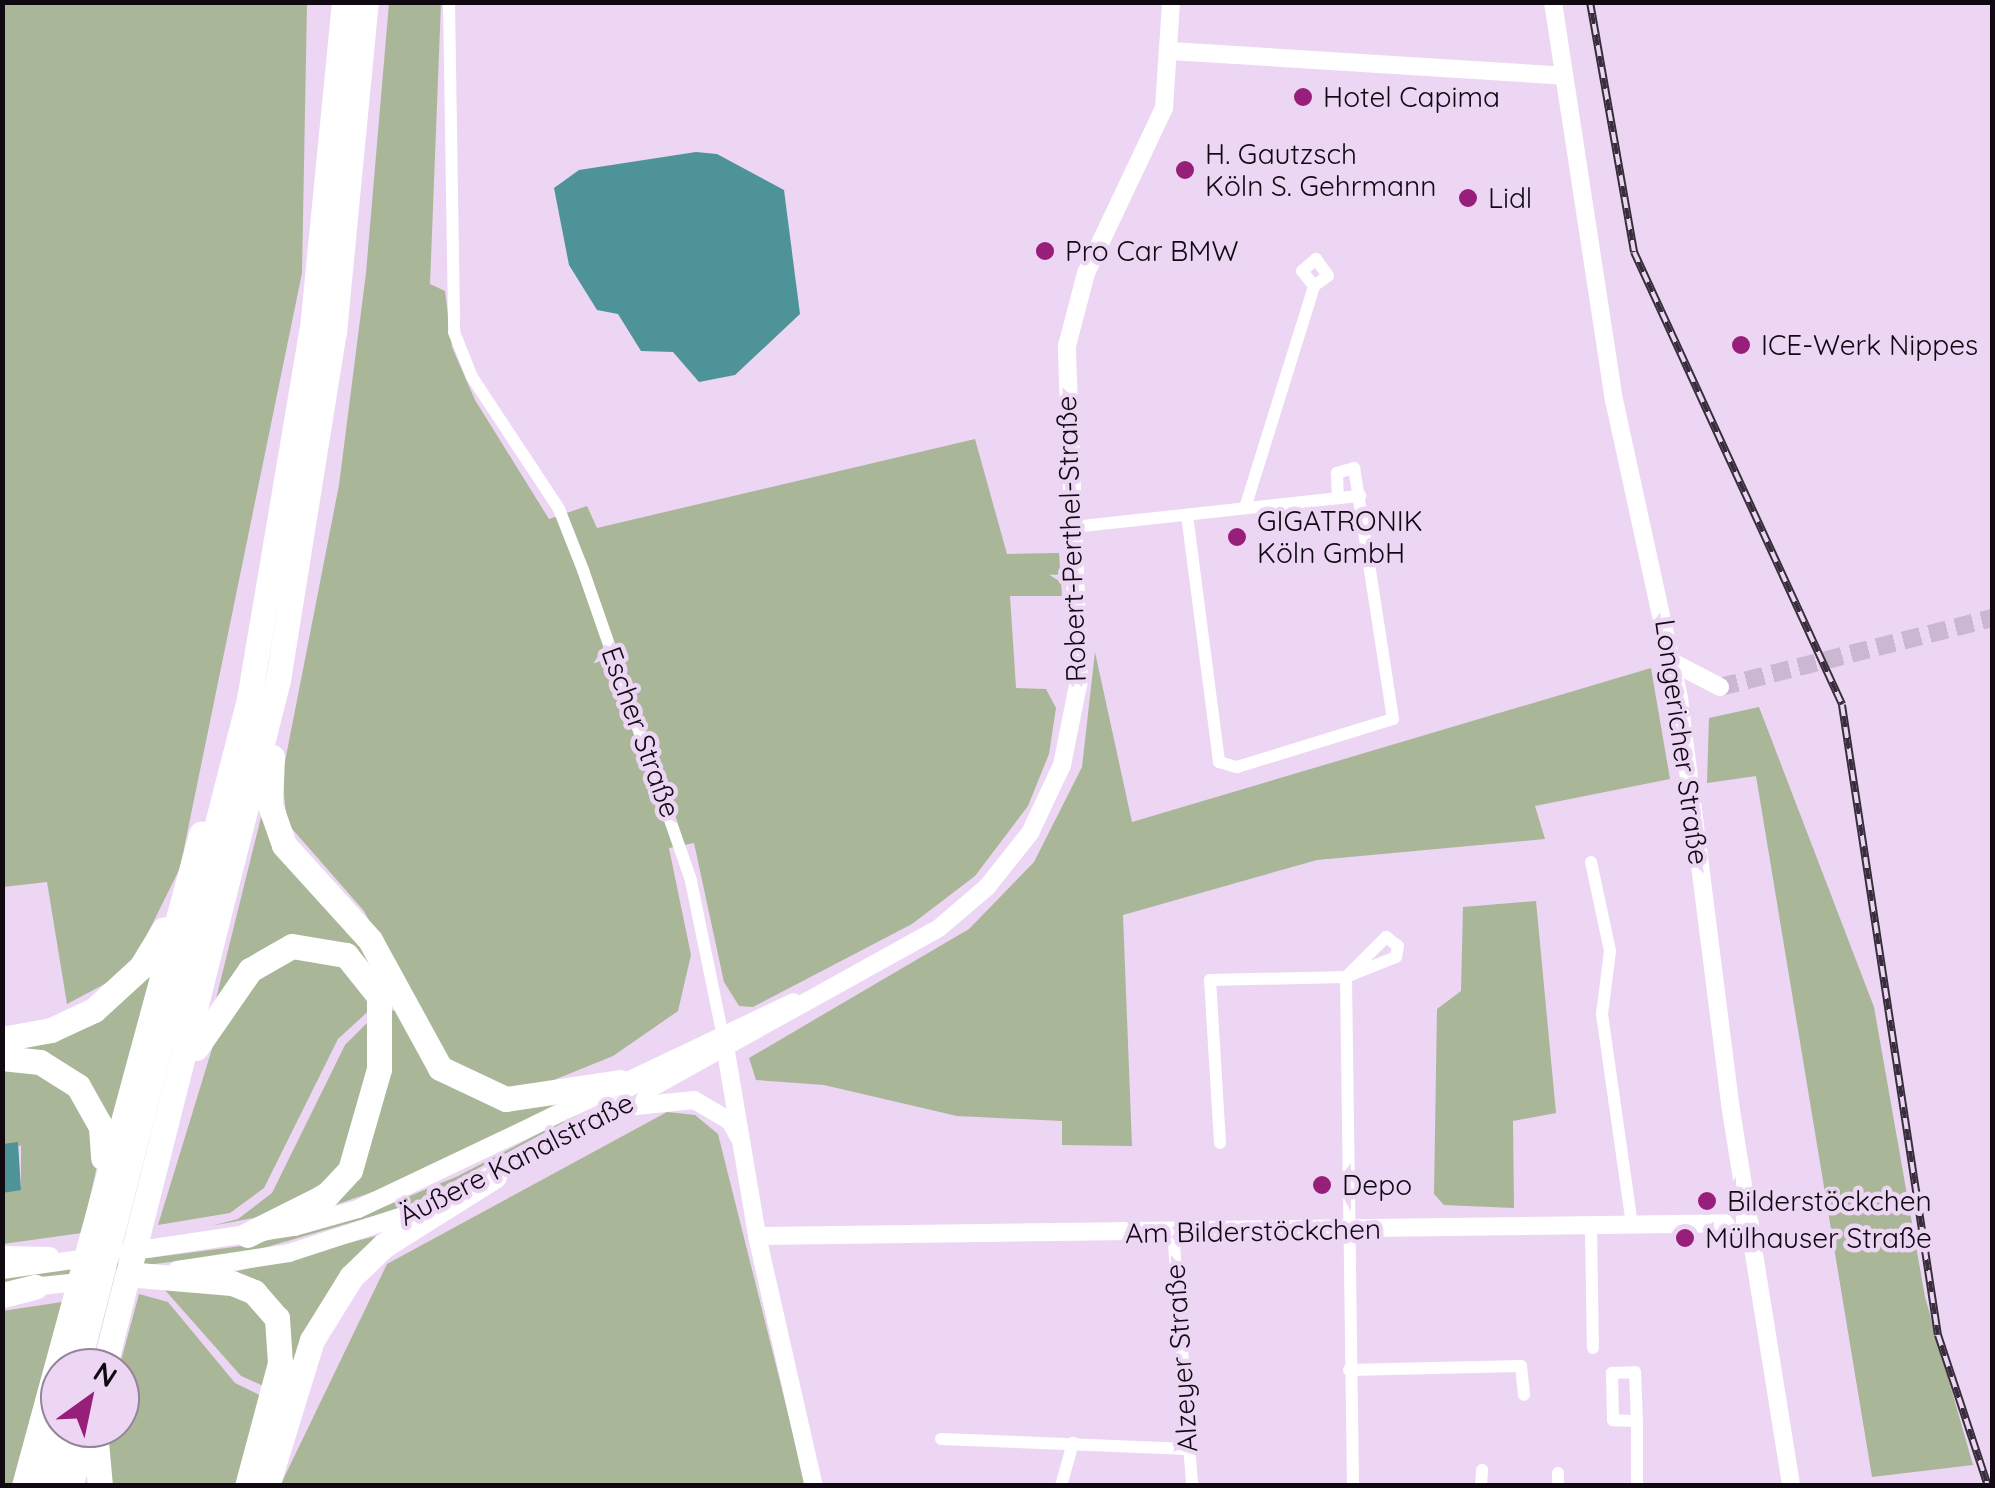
<!DOCTYPE html>
<html>
<head>
<meta charset="utf-8">
<style>
  body { margin:0 }
  #map { position:relative; width:1995px; height:1488px; overflow:hidden; background:#ecd6f3; font-family:Quicksand,sans-serif }
  div>[style] { position:absolute }
  .green>* { inset:0; background:#aab698 }
  .water>* { inset:0; background:#4e9398 }
  .secondary-tunnel>* { height:18px; margin-top:-9px; transform-origin:0; background:repeating-linear-gradient(90deg,#cbb7d1 0 18px,transparent 0 27px) }
  .street>* { height:12px; margin:-6px; padding:0 6px; transform-origin:6px; border-radius:6px; background:#fff }
  .secondary>* { height:18px; margin:-9px; padding:0 9px; transform-origin:9px; border-radius:9px; background:#fff }
  .highway>* { height:25px; margin:-12.5px; padding:0 12.5px; transform-origin:12.5px; border-radius:12.5px; background:#fff }
  .rail>* { height:8px; margin-top:-4px; transform-origin:0; background:repeating-linear-gradient(90deg,#ecd6f3 0 11px,#382e3b 0 22px); box-sizing:border-box; border-block:2px solid #382e3b }
  .dots>* { width:28px; height:28px; translate:-50% -50%; box-sizing:border-box; border:5px solid #ecd6f3; border-radius:50% }
  span { translate:-50% -50%; white-space:nowrap; text-align:center; line-height:1.15; -webkit-text-stroke:9px #ecd6f3; paint-order:stroke }
  .poi-label { font-size:28px; color:#100912 }
  .left { translate:0 -50%; text-align:left }
  .street-label { font-size:28px; color:#100912 }
  .frame { position:absolute; inset:0; border:5px solid #100912; pointer-events:none }
  .north { position:absolute; left:40px; top:1348px; width:100px; height:100px; box-sizing:border-box; background:#ecd6f3; border:2px solid #948499; border-radius:50%; rotate:33deg; font-size:28px; font-weight:700; line-height:40px; text-align:center; color:#100912 }
  .north::after { content:''; display:block; margin:auto; width:35px; height:45px; background:#971e79; clip-path:polygon(50% 0,100% 100%,50% 72%,0 100%) }
</style>
</head>
<body>
<div id="map">
  <div class="green">
    <div style="clip-path:polygon(2px 3px,307px 3px,302px 273px,180px 868px,129px 971px,67px 1004px,47px 882px,3px 887px)"></div>
    <div style="clip-path:polygon(389px 3px,441px 3px,430px 284px,445px 291px,452px 347px,475px 400px,549px 519px,587px 506px,597px 528px,975px 439px,1007px 554px,1059px 553px,1062px 596px,1010px 596px,1016px 688px,1046px 689px,1056px 708px,1049px 754px,1028px 806px,975px 876px,912px 924px,753px 1007px,739px 1006px,724px 982px,694px 843px,669px 848px,691px 955px,678px 1011px,613px 1056px,522px 1093px,446px 1062px,364px 911px,287px 823px,282px 777px,339px 485px,366px 273px)"></div>
    <div style="clip-path:polygon(1095px 652px,1132px 822px,1651px 668px,1670px 779px,1535px 806px,1545px 839px,1317px 860px,1123px 915px,1132px 1146px,1062px 1145px,1062px 1121px,957px 1116px,824px 1085px,756px 1080px,749px 1058px,969px 929px,1034px 862px,1082px 767px)"></div>
    <div style="clip-path:polygon(1759px 707px,1874px 1007px,1925px 1297px,1973px 1465px,1872px 1477px,1756px 776px,1707px 783px,1709px 718px)"></div>
    <div style="clip-path:polygon(264px 805px,353px 929px,394px 1001px,308px 939px,215px 1003px)"></div>
    <div style="clip-path:polygon(1536px 901px,1556px 1113px,1513px 1121px,1514px 1208px,1444px 1205px,1434px 1194px,1437px 1009px,1461px 991px,1463px 907px)"></div>
    <div style="clip-path:polygon(332px 955px,375px 1005px,338px 1039px,264px 1188px,230px 1213px,158px 1225px,219px 1026px,276px 958px)"></div>
    <div style="clip-path:polygon(157px 959px,110px 1132px,102px 1111px,3px 1051px)"></div>
    <div style="clip-path:polygon(398px 1010px,428px 1062px,556px 1104px,404px 1181px,315px 1212px,335px 1196px,389px 1011px)"></div>
    <div style="clip-path:polygon(374px 1016px,378px 1030px,342px 1170px,274px 1214px,211px 1226px,238px 1219px,272px 1193px,345px 1045px)"></div>
    <div style="clip-path:polygon(687px 1056px,408px 1206px,250px 1252px,3px 1283px,2px 1277px,249px 1245px,352px 1220px,458px 1176px)"></div>
    <div style="clip-path:polygon(3px 1064px,23px 1064px,84px 1104px,97px 1166px,82px 1233px,3px 1244px,3px 1193px,21px 1189px,21px 1146px,3px 1144px)"></div>
    <div style="clip-path:polygon(667px 1112px,695px 1115px,718px 1134px,806px 1485px,280px 1486px,387px 1264px)"></div>
    <div style="clip-path:polygon(388px 1233px,288px 1388px,288px 1346px,226px 1274px)"></div>
    <div style="clip-path:polygon(223px 1287px,268px 1315px,268px 1388px,241px 1376px,164px 1289px)"></div>
    <div style="clip-path:polygon(139px 1294px,168px 1302px,235px 1383px,266px 1398px,240px 1485px,107px 1485px,104px 1428px,120px 1428px,119px 1368px)"></div>
    <div style="clip-path:polygon(62px 1302px,12px 1485px,3px 1485px,2px 1311px)"></div>
  </div>
  <div class="water">
    <div style="clip-path:polygon(696px 152px,717px 154px,784px 190px,800px 314px,735px 375px,699px 382px,673px 352px,641px 351px,618px 314px,597px 310px,569px 265px,554px 188px,579px 170px)"></div>
    <div style="clip-path:polygon(18px 1142px,21px 1190px,3px 1193px,3px 1144px)"></div>
  </div>
  <div class="secondary-tunnel">
    <div style="left:1720px;top:687px;width:281px;rotate:-14.2deg"></div>
  </div>
  <div class="street">
    <div style="left:449px;top:2px;width:330px;rotate:89.1deg"></div>
    <div style="left:454px;top:332px;width:48px;rotate:68.2deg"></div>
    <div style="left:472px;top:377px;width:158px;rotate:56.6deg"></div>
    <div style="left:559px;top:509px;width:66px;rotate:68.5deg"></div>
    <div style="left:583px;top:570px;width:329px;rotate:70.8deg"></div>
    <div style="left:691px;top:881px;width:154px;rotate:78.4deg"></div>
    <div style="left:1245px;top:508px;width:232px;rotate:-72.7deg"></div>
    <div style="left:1314px;top:286px;width:17px;rotate:-36deg"></div>
    <div style="left:1328px;top:276px;width:21px;rotate:-125deg"></div>
    <div style="left:1316px;top:259px;width:18px;rotate:139deg"></div>
    <div style="left:1302px;top:271px;width:19px;rotate:51deg"></div>
    <div style="left:1187px;top:515px;width:249px;rotate:82.6deg"></div>
    <div style="left:1219px;top:762px;width:19px;rotate:16deg"></div>
    <div style="left:1237px;top:767px;width:163px;rotate:-17.1deg"></div>
    <div style="left:1393px;top:719px;width:254px;rotate:-98.8deg"></div>
    <div style="left:1354px;top:468px;width:18px;rotate:164deg"></div>
    <div style="left:1337px;top:473px;width:25px;rotate:88deg"></div>
    <div style="left:1073px;top:527px;width:289px;rotate:-6.2deg"></div>
    <div style="left:1591px;top:862px;width:91px;rotate:77.9deg"></div>
    <div style="left:1610px;top:951px;width:64px;rotate:97.2deg"></div>
    <div style="left:1602px;top:1014px;width:214px;rotate:81.9deg"></div>
    <div style="left:1386px;top:937px;width:15px;rotate:37deg"></div>
    <div style="left:1398px;top:946px;width:11px;rotate:100deg"></div>
    <div style="left:1396px;top:957px;width:54px;rotate:158.2deg"></div>
    <div style="left:1346px;top:977px;width:57px;rotate:-45deg"></div>
    <div style="left:1220px;top:1143px;width:163px;rotate:-93.5deg"></div>
    <div style="left:1210px;top:980px;width:136px;rotate:-1.3deg"></div>
    <div style="left:1346px;top:977px;width:509px;rotate:89.21deg"></div>
    <div style="left:1591px;top:1227px;width:121px;rotate:89.1deg"></div>
    <div style="left:1173px;top:1231px;width:256px;rotate:85.7deg"></div>
    <div style="left:1349px;top:1370px;width:172px;rotate:-1.3deg"></div>
    <div style="left:1521px;top:1366px;width:29px;rotate:84deg"></div>
    <div style="left:1637px;top:1421px;width:24px;rotate:-178deg"></div>
    <div style="left:1613px;top:1420px;width:47px;rotate:-91.2deg"></div>
    <div style="left:1612px;top:1373px;width:23px;rotate:-2deg"></div>
    <div style="left:1635px;top:1372px;width:49px;rotate:87.7deg"></div>
    <div style="left:1637px;top:1421px;width:65px;rotate:90deg"></div>
    <div style="left:941px;top:1439px;width:247px;rotate:2.3deg"></div>
    <div style="left:1061px;top:1486px;width:45px;rotate:-74.4deg"></div>
    <div style="left:1481px;top:1486px;width:16px;rotate:-86deg"></div>
    <div style="left:1558px;top:1486px;width:13px;rotate:-90deg"></div>
  </div>
  <div class="secondary">
    <div style="left:1553px;top:2px;width:403px;rotate:81.3deg"></div>
    <div style="left:1614px;top:400px;width:306px;rotate:77.7deg"></div>
    <div style="left:1679px;top:699px;width:408px;rotate:82.8deg"></div>
    <div style="left:1730px;top:1104px;width:387px;rotate:80.9deg"></div>
    <div style="left:1171px;top:51px;width:394px;rotate:3.6deg"></div>
    <div style="left:1674px;top:663px;width:52px;rotate:27.6deg"></div>
    <div style="left:724px;top:1040px;width:199px;rotate:80.4deg"></div>
    <div style="left:757px;top:1236px;width:256px;rotate:77.2deg"></div>
    <div style="left:636px;top:1106px;width:58px;rotate:-5.9deg"></div>
    <div style="left:694px;top:1100px;width:42px;rotate:30.3deg"></div>
    <div style="left:730px;top:1121px;width:18px;rotate:61deg"></div>
    <div style="left:487px;top:1179px;width:517px;rotate:-29.04deg"></div>
    <div style="left:939px;top:928px;width:63px;rotate:-40.5deg"></div>
    <div style="left:987px;top:887px;width:69px;rotate:-51.5deg"></div>
    <div style="left:1030px;top:833px;width:75px;rotate:-64.8deg"></div>
    <div style="left:1062px;top:765px;width:87px;rotate:-78.7deg"></div>
    <div style="left:1079px;top:680px;width:334px;rotate:-92.1deg"></div>
    <div style="left:1067px;top:346px;width:75px;rotate:-75.4deg"></div>
    <div style="left:1086px;top:273px;width:183px;rotate:-64.7deg"></div>
    <div style="left:1164px;top:108px;width:106px;rotate:-86.2deg"></div>
    <div style="left:757px;top:1236px;width:993px;rotate:-0.75deg"></div>
    <div style="left:126px;top:1252px;width:170px;rotate:-8.5deg"></div>
    <div style="left:294px;top:1227px;width:66px;rotate:-15.7deg"></div>
    <div style="left:358px;top:1209px;width:482px;rotate:-25.4deg"></div>
    <div style="left:2px;top:1255px;width:48px;rotate:1.2deg"></div>
    <div style="left:2px;top:1270px;width:94px;rotate:-8deg"></div>
    <div style="left:177px;top:1270px;width:113px;rotate:-8.6deg"></div>
    <div style="left:289px;top:1253px;width:145px;rotate:-18.1deg"></div>
    <div style="left:23px;top:1288px;width:63px;rotate:-6.3deg"></div>
  </div>
  <div class="highway">
    <div style="left:272px;top:757px;width:48px;rotate:92.4deg"></div>
    <div style="left:270px;top:805px;width:42px;rotate:70.7deg"></div>
    <div style="left:284px;top:845px;width:128px;rotate:47.8deg"></div>
    <div style="left:370px;top:940px;width:146px;rotate:61.3deg"></div>
    <div style="left:440px;top:1068px;width:73px;rotate:25.2deg"></div>
    <div style="left:506px;top:1099px;width:115px;rotate:-8.5deg"></div>
    <div style="left:2px;top:1039px;width:50px;rotate:-10.4deg"></div>
    <div style="left:51px;top:1030px;width:47px;rotate:-24.9deg"></div>
    <div style="left:94px;top:1010px;width:64px;rotate:-42.5deg"></div>
    <div style="left:141px;top:967px;width:44px;rotate:-58.8deg"></div>
    <div style="left:196px;top:1048px;width:95px;rotate:-55.3deg"></div>
    <div style="left:250px;top:970px;width:48px;rotate:-29.7deg"></div>
    <div style="left:292px;top:946px;width:55px;rotate:9.5deg"></div>
    <div style="left:346px;top:955px;width:53px;rotate:51.2deg"></div>
    <div style="left:379px;top:996px;width:73px;rotate:90deg"></div>
    <div style="left:379px;top:1069px;width:105px;rotate:106deg"></div>
    <div style="left:350px;top:1170px;width:34px;rotate:133deg"></div>
    <div style="left:327px;top:1195px;width:89px;rotate:153.4deg"></div>
    <div style="left:2px;top:1058px;width:38px;rotate:6deg"></div>
    <div style="left:40px;top:1062px;width:45px;rotate:32.3deg"></div>
    <div style="left:78px;top:1086px;width:47px;rotate:60.7deg"></div>
    <div style="left:101px;top:1127px;width:31px;rotate:86deg"></div>
    <div style="left:138px;top:1275px;width:94px;rotate:4.9deg"></div>
    <div style="left:232px;top:1283px;width:24px;rotate:22deg"></div>
    <div style="left:254px;top:1292px;width:35px;rotate:49deg"></div>
    <div style="left:277px;top:1318px;width:45px;rotate:86.2deg"></div>
    <div style="left:280px;top:1363px;width:127px;rotate:105deg"></div>
    <div style="left:2px;top:1295px;width:34px;rotate:-14deg"></div>
    <div style="left:77px;top:1368px;width:691px;rotate:-75.58deg"></div>
    <div style="left:249px;top:699px;width:376px;rotate:-80.4deg"></div>
    <div style="left:312px;top:328px;width:328px;rotate:-84.4deg"></div>
    <div style="left:104px;top:1368px;width:710px;rotate:-75.81deg"></div>
    <div style="left:278px;top:680px;width:352px;rotate:-80.9deg"></div>
    <div style="left:334px;top:332px;width:332px;rotate:-84.5deg"></div>
    <div style="left:95px;top:1431px;width:55px;rotate:84.8deg"></div>
    <div style="left:24px;top:1486px;width:676px;rotate:-74.81deg"></div>
    <div style="left:45px;top:1486px;width:60px;rotate:-74.6deg"></div>
    <div style="left:70px;top:1486px;width:60px;rotate:-73.7deg"></div>
    <div style="left:267px;top:1486px;width:153px;rotate:-72.9deg"></div>
    <div style="left:312px;top:1340px;width:74px;rotate:-58.2deg"></div>
    <div style="left:351px;top:1277px;width:45px;rotate:-44.1deg"></div>
    <div style="left:383px;top:1246px;width:131px;rotate:-32.2deg"></div>
  </div>
  <div class="rail">
    <div style="left:1590px;top:2px;width:254px;rotate:80deg"></div>
    <div style="left:1634px;top:252px;width:498px;rotate:65.3deg"></div>
    <div style="left:1842px;top:705px;width:637px;rotate:81.34deg"></div>
    <div style="left:1938px;top:1335px;width:159px;rotate:71.7deg"></div>
  </div>
  <div class="dots">
    <div style="left:1303px;top:97px;background:#971e79"></div>
    <div style="left:1185px;top:170px;background:#971e79"></div>
    <div style="left:1468px;top:198px;background:#971e79"></div>
    <div style="left:1045px;top:251px;background:#971e79"></div>
    <div style="left:1741px;top:345px;background:#971e79"></div>
    <div style="left:1237px;top:537px;background:#971e79"></div>
    <div style="left:1322px;top:1185px;background:#971e79"></div>
    <div style="left:1707px;top:1201px;background:#971e79"></div>
    <div style="left:1685px;top:1238px;background:#971e79"></div>
  </div>
  <div class="poi-label">
    <span class="left" style="left:1323px;top:97px">Hotel Capima</span>
    <span class="left" style="left:1205px;top:170px">H. Gautzsch<br>Köln S. Gehrmann</span>
    <span class="left" style="left:1488px;top:198px">Lidl</span>
    <span class="left" style="left:1065px;top:251px">Pro Car BMW</span>
    <span class="left" style="left:1761px;top:345px">ICE-Werk Nippes</span>
    <span class="left" style="left:1257px;top:537px">GIGATRONIK<br>Köln GmbH</span>
    <span class="left" style="left:1342px;top:1185px">Depo</span>
    <span class="left" style="left:1727px;top:1201px">Bilderstöckchen</span>
    <span class="left" style="left:1705px;top:1238px">Mülhauser Straße</span>
  </div>
  <div class="street-label">
    <span style="left:1071px;top:539px;rotate:-92deg">Robert-Perthel-Straße</span>
    <span style="left:641px;top:732px;rotate:70deg">Escher Straße</span>
    <span style="left:1682px;top:742px;rotate:82deg">Longericher Straße</span>
    <span style="left:516px;top:1159px;rotate:-27deg">Äußere Kanalstraße</span>
    <span style="left:1253px;top:1231px;rotate:-1deg">Am Bilderstöckchen</span>
    <span style="left:1181px;top:1358px;rotate:-94deg">Alzeyer Straße</span>
  </div>
  <div class="frame"></div>
  <div class="north">N</div>
</div>
</body>
</html>
